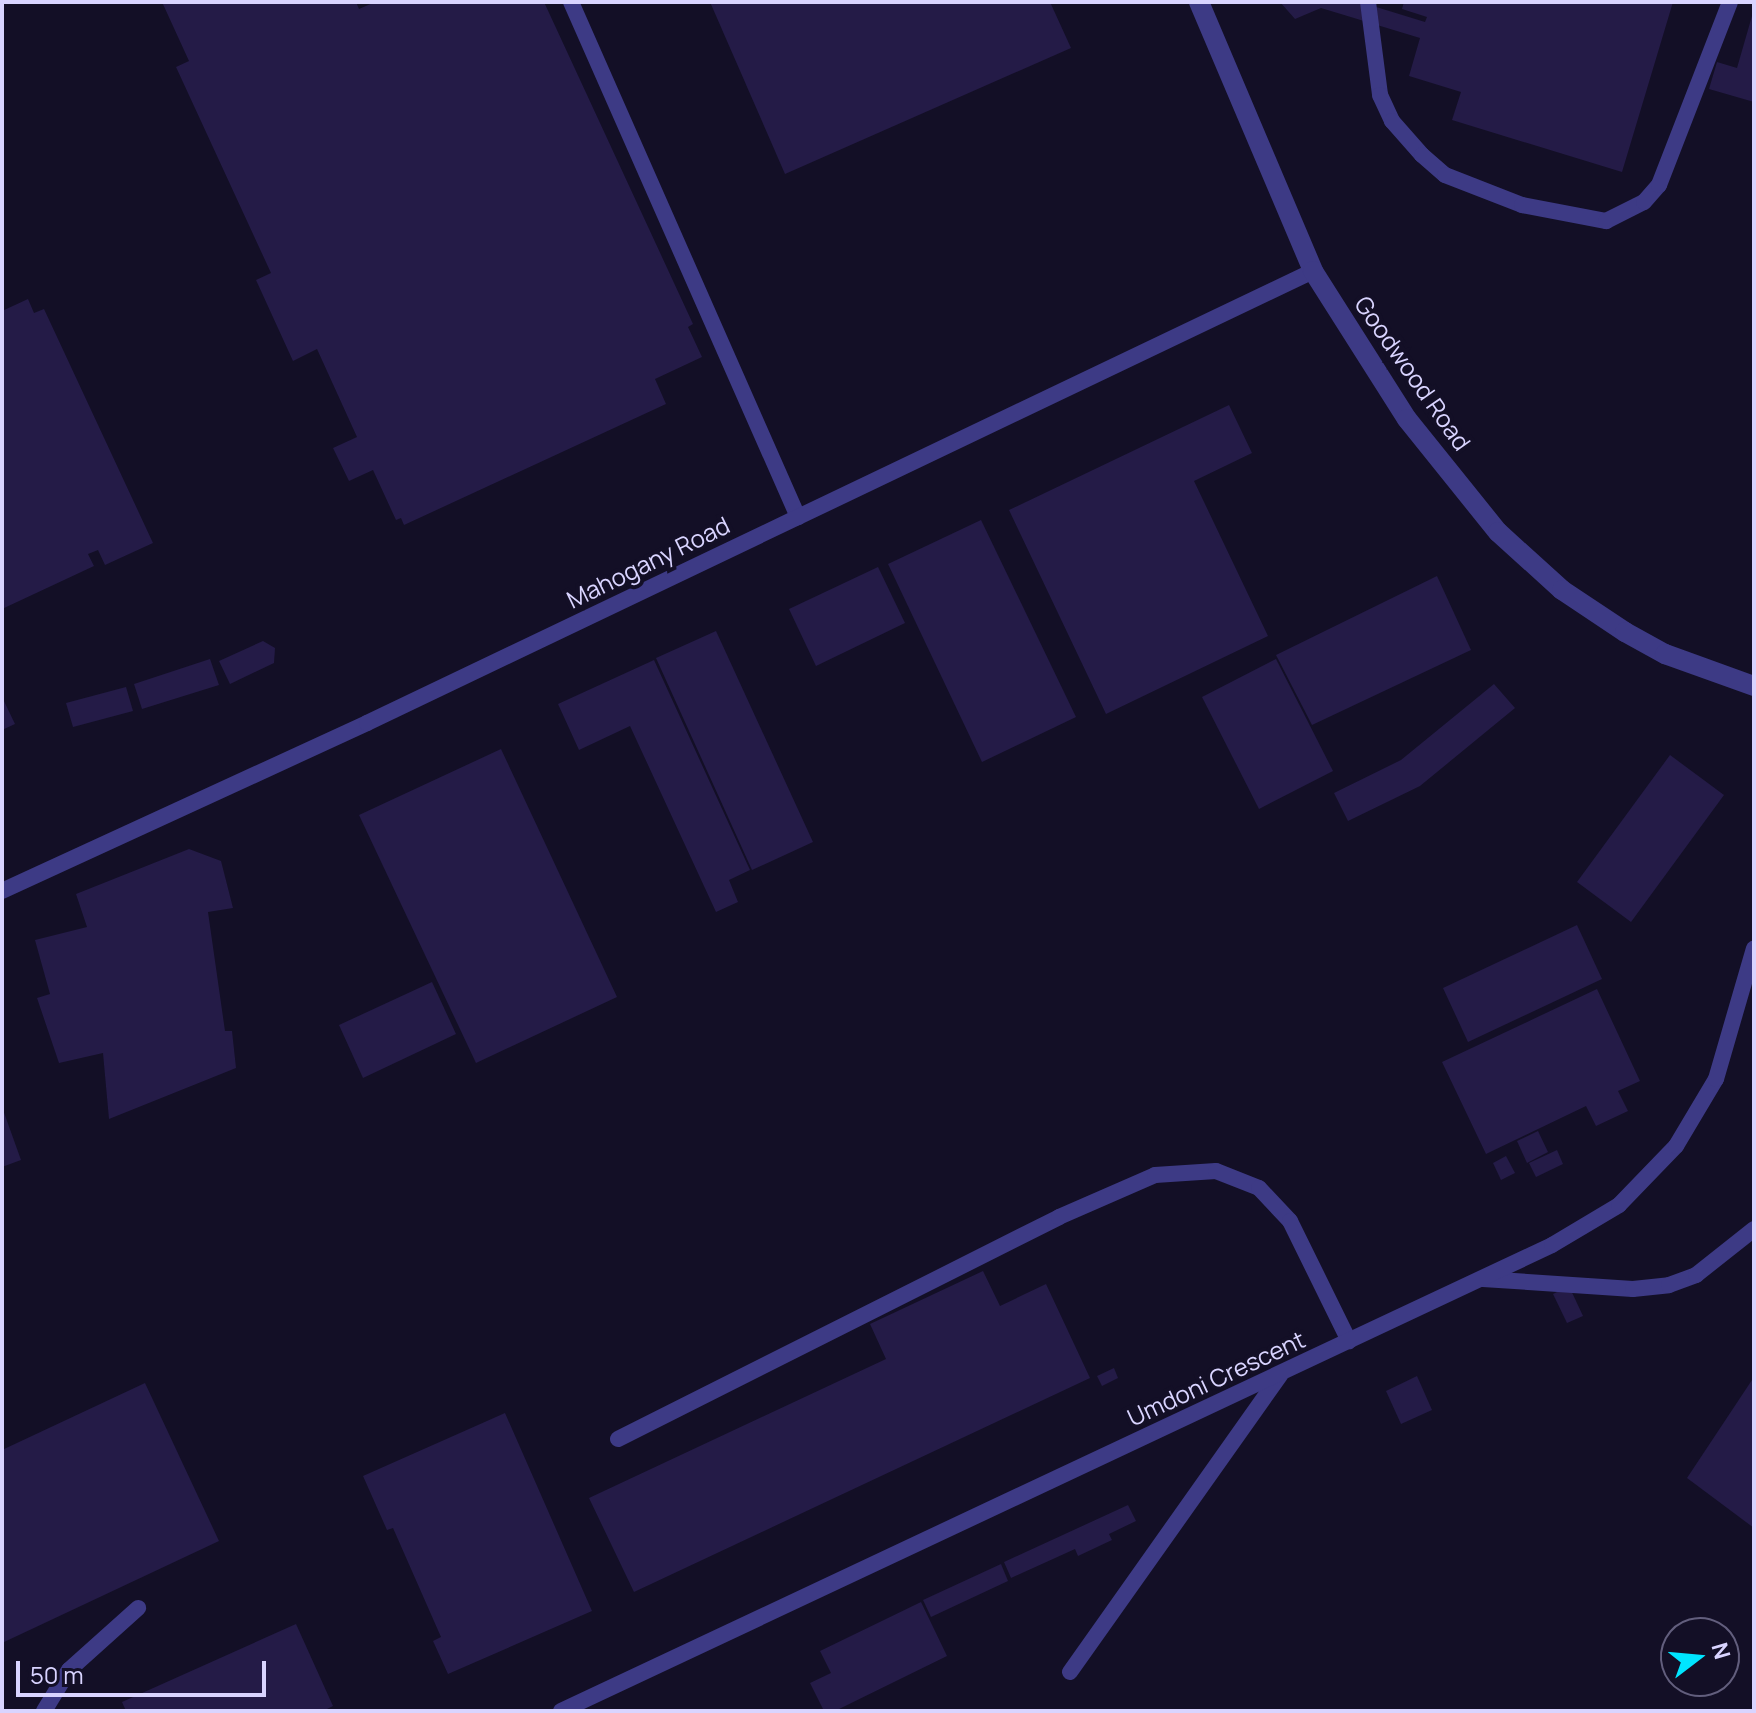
<!DOCTYPE html>
<html>
<head>
<meta charset="utf-8">
<style>
  body { margin:0 }
  #map { position:relative; width:1756px; height:1713px; overflow:hidden; background:#130f26; font-family:Manrope,sans-serif }
  div>[style] { position:absolute }
  .building>* { inset:0; background:#241b47 }
  .service>* { height:16px; margin:-8px; padding:0 8px; transform-origin:8px; border-radius:8px; background:#3d3a85 }
  .tertiary>* { height:20px; margin:-10px; padding:0 10px; transform-origin:10px; border-radius:10px; background:#3d3a85 }
  span { translate:-50% -50%; white-space:nowrap; text-align:center; line-height:1.15; -webkit-text-stroke:8px #130f26; paint-order:stroke }
  .street-label { font-size:24px; color:#d9d4ff }
  .frame { position:absolute; inset:0; border:4px solid #d9d4ff; pointer-events:none }
  .north { position:absolute; left:1660px; top:1617px; width:80px; height:80px; box-sizing:border-box; background:#130f26; border:2px solid #625e7d; border-radius:50%; rotate:74deg; font-size:22px; font-weight:700; line-height:32px; text-align:center; color:#d9d4ff }
  .north::after { content:''; display:block; margin:auto; width:28px; height:36px; background:#00e5ff; clip-path:polygon(50% 0,100% 100%,50% 72%,0 100%) }
  .scale { position:absolute; left:16px; top:1661px; width:250px; height:36px; box-sizing:border-box; border:4px solid #d9d4ff; border-top:0; padding-left:10px; font-size:24px; line-height:28px; white-space:nowrap; color:#d9d4ff; -webkit-text-stroke:6px #130f26; paint-order:stroke }
</style>
</head>
<body>
<div id="map">
  <div class="building">
    <div style="clip-path:polygon(162px 2px,356px 2px,359px 9px,375px 2px,544px 2px,693px 324px,688px 327px,702px 357px,655px 379px,666px 404px,404px 525px,401px 518px,396px 520px,373px 470px,349px 481px,333px 448px,357px 437px,317px 349px,293px 361px,256px 280px,271px 273px,176px 67px,189px 61px)"></div>
    <div style="clip-path:polygon(710px 2px,1050px 2px,1071px 48px,785px 174px)"></div>
    <div style="clip-path:polygon(1280px 2px,1360px 2px,1425px 22px,1427px 17px,1402px 9px,1404px 2px,1673px 2px,1622px 172px,1452px 120px,1461px 92px,1409px 76px,1420px 38px,1321px 8px,1295px 19px)"></div>
    <div style="clip-path:polygon(1754px 9px,1754px 102px,1709px 89px,1717px 62px,1737px 68px)"></div>
    <div style="clip-path:polygon(28px 299px,34px 313px,44px 309px,153px 543px,105px 565px,98px 550px,88px 554px,94px 566px,2px 609px,2px 311px)"></div>
    <div style="clip-path:polygon(1229px 405px,1252px 453px,1194px 481px,1268px 636px,1106px 714px,1009px 510px)"></div>
    <div style="clip-path:polygon(981px 520px,1076px 717px,982px 762px,888px 564px)"></div>
    <div style="clip-path:polygon(878px 567px,905px 623px,816px 666px,789px 609px)"></div>
    <div style="clip-path:polygon(1437px 576px,1471px 650px,1312px 725px,1276px 655px)"></div>
    <div style="clip-path:polygon(716px 631px,813px 842px,752px 870px,656px 658px)"></div>
    <div style="clip-path:polygon(263px 641px,275px 648px,274px 663px,230px 684px,219px 661px)"></div>
    <div style="clip-path:polygon(210px 659px,219px 685px,142px 709px,134px 684px)"></div>
    <div style="clip-path:polygon(1276px 659px,1333px 771px,1259px 809px,1202px 697px)"></div>
    <div style="clip-path:polygon(654px 660px,750px 870px,729px 880px,738px 902px,716px 912px,630px 726px,579px 750px,558px 704px)"></div>
    <div style="clip-path:polygon(1494px 684px,1515px 708px,1420px 786px,1348px 821px,1334px 793px,1401px 760px)"></div>
    <div style="clip-path:polygon(126px 687px,133px 711px,73px 727px,66px 703px)"></div>
    <div style="clip-path:polygon(2px 697px,15px 724px,2px 730px)"></div>
    <div style="clip-path:polygon(501px 749px,617px 997px,476px 1063px,359px 815px)"></div>
    <div style="clip-path:polygon(1670px 755px,1724px 795px,1631px 922px,1577px 882px)"></div>
    <div style="clip-path:polygon(189px 849px,221px 861px,233px 908px,208px 912px,225px 1031px,232px 1031px,236px 1068px,109px 1119px,103px 1053px,59px 1063px,37px 998px,50px 994px,35px 940px,87px 927px,76px 894px)"></div>
    <div style="clip-path:polygon(1577px 925px,1602px 979px,1468px 1042px,1443px 988px)"></div>
    <div style="clip-path:polygon(432px 982px,456px 1034px,363px 1078px,339px 1025px)"></div>
    <div style="clip-path:polygon(1597px 989px,1640px 1081px,1618px 1091px,1628px 1111px,1596px 1126px,1586px 1106px,1486px 1154px,1442px 1062px)"></div>
    <div style="clip-path:polygon(2px 1107px,21px 1160px,2px 1167px)"></div>
    <div style="clip-path:polygon(1538px 1131px,1548px 1152px,1527px 1163px,1517px 1141px)"></div>
    <div style="clip-path:polygon(1557px 1150px,1563px 1164px,1536px 1177px,1529px 1163px)"></div>
    <div style="clip-path:polygon(1506px 1156px,1515px 1173px,1501px 1180px,1493px 1163px)"></div>
    <div style="clip-path:polygon(983px 1271px,1000px 1306px,1046px 1284px,1090px 1378px,634px 1592px,589px 1498px,886px 1359px,870px 1324px)"></div>
    <div style="clip-path:polygon(1569px 1286px,1583px 1316px,1567px 1323px,1553px 1294px)"></div>
    <div style="clip-path:polygon(1114px 1368px,1118px 1378px,1102px 1386px,1097px 1376px)"></div>
    <div style="clip-path:polygon(1417px 1376px,1432px 1410px,1401px 1424px,1386px 1391px)"></div>
    <div style="clip-path:polygon(1754px 1377px,1754px 1528px,1687px 1478px)"></div>
    <div style="clip-path:polygon(145px 1383px,219px 1541px,2px 1643px,2px 1450px)"></div>
    <div style="clip-path:polygon(505px 1413px,592px 1611px,448px 1674px,433px 1641px,441px 1637px,393px 1528px,387px 1530px,363px 1476px)"></div>
    <div style="clip-path:polygon(1128px 1505px,1136px 1521px,1109px 1534px,1112px 1540px,1078px 1556px,1075px 1549px,1011px 1578px,1004px 1562px)"></div>
    <div style="clip-path:polygon(1001px 1564px,1008px 1581px,931px 1617px,923px 1600px)"></div>
    <div style="clip-path:polygon(921px 1602px,947px 1656px,835px 1711px,824px 1711px,810px 1683px,831px 1673px,820px 1651px)"></div>
    <div style="clip-path:polygon(296px 1624px,333px 1706px,323px 1711px,126px 1711px,122px 1702px)"></div>
  </div>
  <div class="service">
    <div style="left:571px;top:2px;width:563px;rotate:66.21deg"></div>
    <div style="left:1368px;top:2px;width:94px;rotate:82.6deg"></div>
    <div style="left:1380px;top:95px;width:29px;rotate:65deg"></div>
    <div style="left:1392px;top:121px;width:45px;rotate:48.6deg"></div>
    <div style="left:1422px;top:155px;width:30px;rotate:41deg"></div>
    <div style="left:1445px;top:175px;width:83px;rotate:21.3deg"></div>
    <div style="left:1522px;top:205px;width:86px;rotate:10.8deg"></div>
    <div style="left:1606px;top:221px;width:42px;rotate:-26.6deg"></div>
    <div style="left:1644px;top:202px;width:23px;rotate:-49deg"></div>
    <div style="left:1659px;top:185px;width:196px;rotate:-68.8deg"></div>
    <div style="left:2px;top:891px;width:402px;rotate:-24.7deg"></div>
    <div style="left:367px;top:723px;width:1048px;rotate:-25.54deg"></div>
    <div style="left:1483px;top:1279px;width:150px;rotate:3.8deg"></div>
    <div style="left:1633px;top:1289px;width:36px;rotate:-6deg"></div>
    <div style="left:1669px;top:1285px;width:29px;rotate:-20deg"></div>
    <div style="left:1696px;top:1275px;width:74px;rotate:-38.4deg"></div>
    <div style="left:618px;top:1439px;width:494px;rotate:-26.7deg"></div>
    <div style="left:1059px;top:1217px;width:105px;rotate:-23.6deg"></div>
    <div style="left:1155px;top:1175px;width:61px;rotate:-3.8deg"></div>
    <div style="left:1216px;top:1171px;width:46px;rotate:21.6deg"></div>
    <div style="left:1259px;top:1188px;width:45px;rotate:46.8deg"></div>
    <div style="left:1290px;top:1221px;width:134px;rotate:63.8deg"></div>
    <div style="left:1070px;top:1672px;width:364px;rotate:-54.7deg"></div>
    <div style="left:44px;top:1711px;width:48px;rotate:-58.6deg"></div>
    <div style="left:69px;top:1670px;width:93px;rotate:-41.9deg"></div>
    <div style="left:561px;top:1711px;width:1095px;rotate:-25.18deg"></div>
    <div style="left:1552px;top:1245px;width:78px;rotate:-30.8deg"></div>
    <div style="left:1619px;top:1205px;width:82px;rotate:-46deg"></div>
    <div style="left:1676px;top:1146px;width:78px;rotate:-59.2deg"></div>
    <div style="left:1716px;top:1079px;width:136px;rotate:-73.8deg"></div>
  </div>
  <div class="tertiary">
    <div style="left:1199px;top:2px;width:292px;rotate:67deg"></div>
    <div style="left:1313px;top:271px;width:175px;rotate:57.6deg"></div>
    <div style="left:1407px;top:419px;width:145px;rotate:51.2deg"></div>
    <div style="left:1498px;top:532px;width:86px;rotate:42.2deg"></div>
    <div style="left:1562px;top:590px;width:76px;rotate:33.7deg"></div>
    <div style="left:1625px;top:632px;width:46px;rotate:28.8deg"></div>
    <div style="left:1665px;top:654px;width:95px;rotate:19.8deg"></div>
  </div>
  <div class="street-label">
    <span style="left:1413px;top:373px;rotate:55deg">Goodwood Road</span>
    <span style="left:648px;top:562px;rotate:-26deg">Mahogany Road</span>
    <span style="left:1216px;top:1378px;rotate:-25deg">Umdoni Crescent</span>
  </div>
  <div class="frame"></div>
  <div class="north">N</div>
  <div class="scale">50 m</div>
</div>
</body>
</html>
